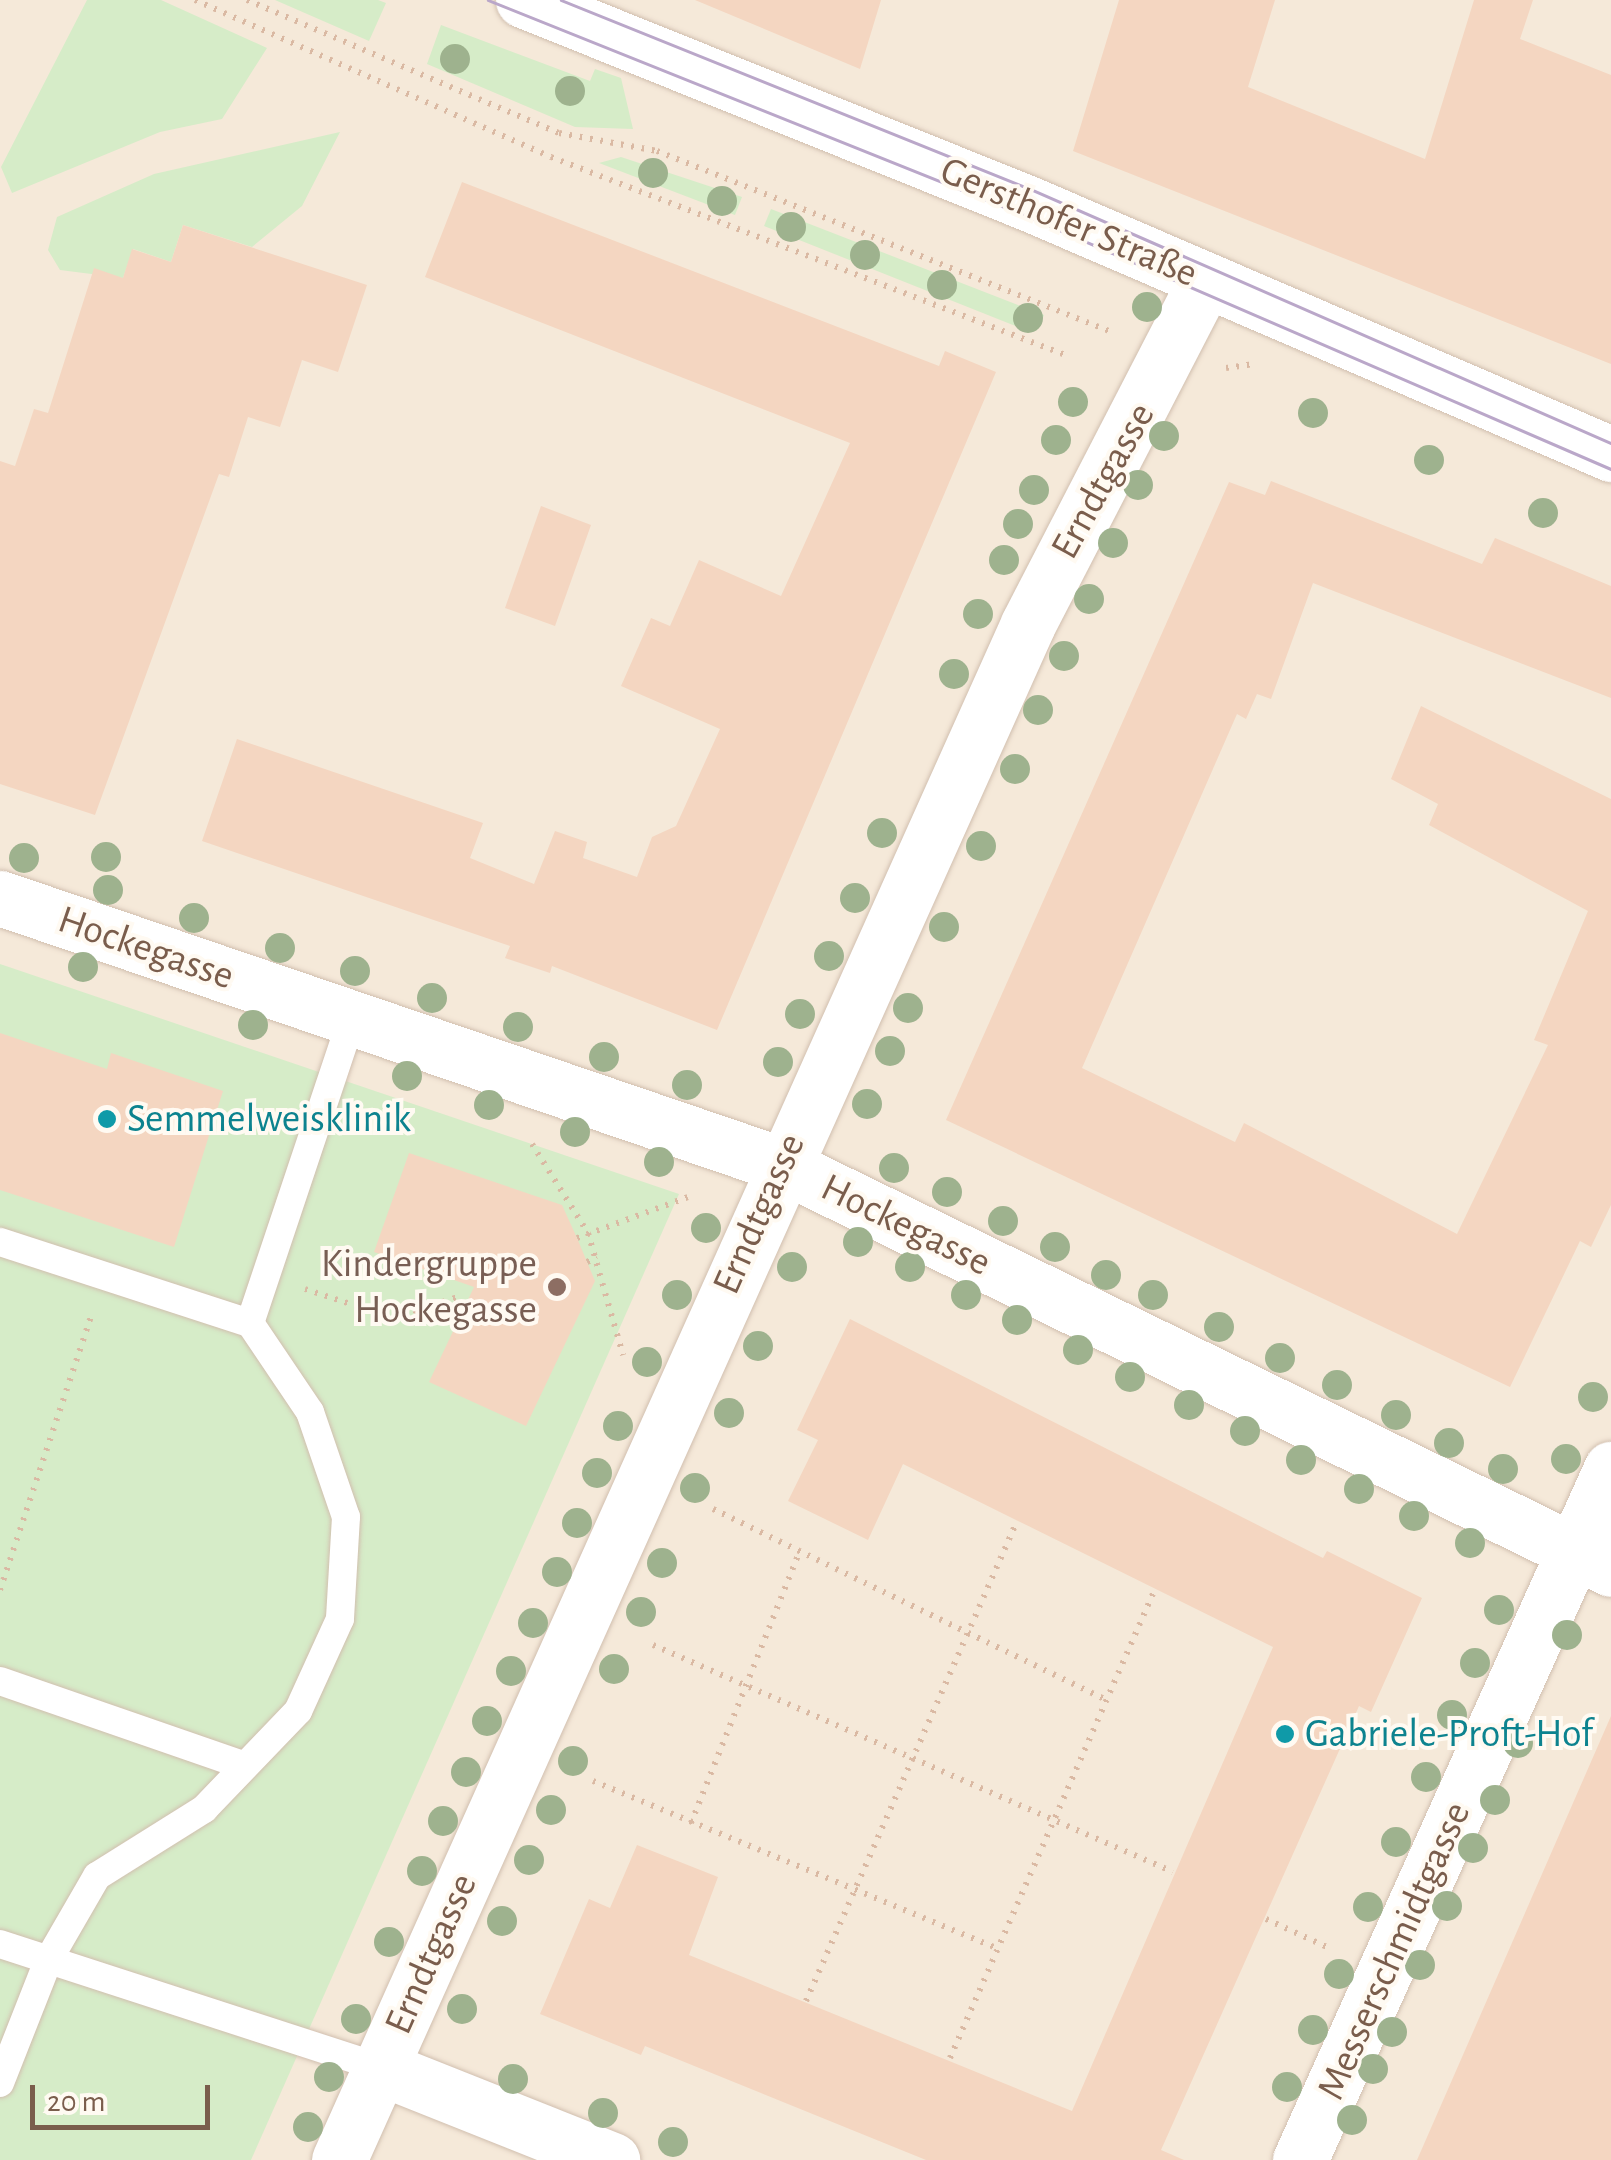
<!DOCTYPE html>
<html>
<head>
<meta charset="utf-8">
<style>
  body { margin:0 }
  #map { position:relative; width:1611px; height:2160px; overflow:hidden; background:#fdf6eb; font-family:"Alegreya Sans",sans-serif }
  div>[style] { position:absolute }
  .residential>* { inset:0; background:#f5e9d9 }
  .green>* { inset:0; background:#d6ecc8 }
  .building>* { inset:0; background:#f4d6c1 }
  .path>* { height:6px; margin-top:-3px; transform-origin:0; background:repeating-linear-gradient(90deg,#dab9a3 0 2.5px,transparent 0 10.5px) }
  .roads { filter:drop-shadow(0 0 2px #d1bfaf) drop-shadow(0 0 2px #d1bfaf) }
  .lane>* { height:28px; margin:-14px; padding:0 14px; transform-origin:14px; border-radius:14px; background:#fff }
  .street>* { height:55px; margin:-27.5px; padding:0 27.5px; transform-origin:27.5px; border-radius:27.5px; background:#fff }
  .secondary>* { height:55px; margin:-27.5px; padding:0 27.5px; transform-origin:27.5px; border-radius:27.5px; background:#fff }
  .tram>* { height:2.5px; margin:-1.25px; padding:0 1.25px; transform-origin:1.25px; border-radius:1.25px; background:#baa7c9 }
  .trees>* { width:30px; height:30px; margin:-15px; border-radius:50%; background:#9eb28e }
  .dots>* { width:28px; height:28px; translate:-50% -50%; box-sizing:border-box; border:5px solid #fffaf2; border-radius:50% }
  span { translate:-50% -50%; white-space:nowrap; text-align:center; line-height:1.15; -webkit-text-stroke:8px #fffaf2; paint-order:stroke }
  .street-label { font-size:40px; color:#7a5d4c }
  .culture-label { font-size:40px; color:#0d838f }
  .left { translate:0 -50%; text-align:left }
  .education-label { font-size:40px; color:#785e54 }
  .right { translate:-100% -50%; text-align:right }
  .scale { position:absolute; left:30px; top:2085px; width:180px; height:45px; box-sizing:border-box; border:5px solid #7a5d4c; border-top:0; padding-left:12px; font-size:30px; line-height:35px; white-space:nowrap; color:#7a5d4c; -webkit-text-stroke:8px #fffaf2; paint-order:stroke }
</style>
</head>
<body>
<div id="map">
  <div class="residential">
    <div style="clip-path:polygon(0 0,1611px 0,1611px 2160px,0 2160px)"></div>
  </div>
  <div class="green">
    <div style="clip-path:polygon(87px 0,161px 0,267px 48px,222px 119px,160px 132px,12px 193px,1px 167px)"></div>
    <div style="clip-path:polygon(275px 0,378px 0,386px 3px,369px 41px)"></div>
    <div style="clip-path:polygon(441px 25px,590px 81px,595px 69px,621px 78px,633px 129px,575px 127px,427px 64px)"></div>
    <div style="clip-path:polygon(340px 132px,302px 206px,252px 247px,183px 225px,171px 262px,133px 249px,123px 278px,60px 270px,48px 250px,57px 217px,154px 174px)"></div>
    <div style="clip-path:polygon(621px 157px,742px 197px,735px 215px,599px 163px)"></div>
    <div style="clip-path:polygon(771px 209px,1044px 315px,1039px 327px,1028px 331px,764px 226px)"></div>
    <div style="clip-path:polygon(0 964px,679px 1194px,251px 2160px,0 2160px)"></div>
  </div>
  <div class="building">
    <div style="clip-path:polygon(695px 0,881px 0,860px 69px)"></div>
    <div style="clip-path:polygon(1119px 0,1275px 0,1248px 87px,1425px 159px,1474px 0,1533px 0,1520px 39px,1611px 75px,1611px 364px,1073px 151px)"></div>
    <div style="clip-path:polygon(462px 182px,939px 366px,945px 351px,996px 372px,717px 1030px,552px 966px,550px 973px,505px 958px,510px 946px,202px 841px,237px 739px,483px 823px,470px 858px,534px 884px,555px 831px,587px 842px,583px 858px,637px 877px,652px 837px,676px 826px,720px 729px,621px 686px,651px 618px,670px 626px,699px 560px,781px 596px,850px 443px,425px 277px)"></div>
    <div style="clip-path:polygon(183px 225px,367px 285px,338px 372px,302px 360px,280px 427px,248px 417px,229px 477px,219px 474px,95px 815px,0 784px,0 461px,15px 466px,34px 409px,48px 413px,94px 268px,123px 278px,132px 249px,171px 262px)"></div>
    <div style="clip-path:polygon(1271px 481px,1482px 564px,1495px 538px,1611px 586px,1611px 698px,1313px 583px,1271px 699px,1257px 694px,1246px 719px,1237px 714px,1082px 1068px,1235px 1142px,1244px 1123px,1457px 1234px,1548px 1045px,1534px 1040px,1588px 911px,1429px 825px,1438px 804px,1391px 779px,1421px 706px,1611px 799px,1611px 1205px,1591px 1247px,1580px 1241px,1510px 1387px,946px 1120px,1229px 482px,1265px 495px)"></div>
    <div style="clip-path:polygon(541px 506px,591px 525px,555px 626px,505px 608px)"></div>
    <div style="clip-path:polygon(0 1033px,107px 1069px,111px 1053px,223px 1091px,174px 1247px,0 1190px)"></div>
    <div style="clip-path:polygon(409px 1153px,562px 1205px,577px 1238px,595px 1281px,526px 1426px,429px 1382px,474px 1287px,374px 1252px)"></div>
    <div style="clip-path:polygon(850px 1319px,1323px 1558px,1327px 1551px,1422px 1598px,1371px 1712px,1359px 1706px,1161px 2150px,1184px 2160px,926px 2160px,645px 2046px,641px 2055px,540px 2014px,589px 1899px,610px 1908px,637px 1845px,718px 1877px,689px 1955px,1072px 2111px,1273px 1647px,903px 1464px,868px 1540px,788px 1501px,818px 1440px,797px 1430px)"></div>
    <div style="clip-path:polygon(1611px 1716px,1611px 2160px,1417px 2160px,1480px 2016px)"></div>
  </div>
  <div class="path">
    <div style="left:195px;top:0;width:389px;rotate:23.8deg"></div>
    <div style="left:551px;top:157px;width:554px;rotate:21.05deg"></div>
    <div style="left:247px;top:0;width:339px;rotate:23.1deg"></div>
    <div style="left:559px;top:133px;width:100px;rotate:10.4deg"></div>
    <div style="left:657px;top:151px;width:492px;rotate:21.7deg"></div>
    <div style="left:1226px;top:368px;width:30px;rotate:-8deg"></div>
    <div style="left:532px;top:1144px;width:105px;rotate:57.8deg"></div>
    <div style="left:588px;top:1233px;width:127px;rotate:74deg"></div>
    <div style="left:577px;top:1238px;width:118px;rotate:-20.3deg"></div>
    <div style="left:587px;top:1262px;width:11px;rotate:-27deg"></div>
    <div style="left:305px;top:1289px;width:93px;rotate:18.2deg"></div>
    <div style="left:393px;top:1318px;width:71px;rotate:-17.9deg"></div>
    <div style="left:713px;top:1509px;width:435px;rotate:25.9deg"></div>
    <div style="left:0;top:1590px;width:289px;rotate:-71.6deg"></div>
    <div style="left:653px;top:1645px;width:567px;rotate:23.58deg"></div>
    <div style="left:593px;top:1781px;width:434px;rotate:22.5deg"></div>
    <div style="left:691px;top:1823px;width:293px;rotate:-68.2deg"></div>
    <div style="left:1266px;top:1919px;width:67px;rotate:24.7deg"></div>
    <div style="left:806px;top:2001px;width:524px;rotate:-66.27deg"></div>
    <div style="left:950px;top:2058px;width:512px;rotate:-66.39deg"></div>
  </div>
  <div class="roads">
    <div class="lane">
      <div style="left:0;top:1242px;width:263px;rotate:18deg"></div>
      <div style="left:250px;top:1323px;width:107px;rotate:56deg"></div>
      <div style="left:310px;top:1412px;width:111px;rotate:71.1deg"></div>
      <div style="left:346px;top:1517px;width:102px;rotate:93.4deg"></div>
      <div style="left:340px;top:1619px;width:101px;rotate:114.5deg"></div>
      <div style="left:298px;top:1711px;width:136px;rotate:133.8deg"></div>
      <div style="left:204px;top:1809px;width:126px;rotate:147.9deg"></div>
      <div style="left:97px;top:1876px;width:98px;rotate:120deg"></div>
      <div style="left:48px;top:1961px;width:131px;rotate:111.5deg"></div>
      <div style="left:250px;top:1323px;width:322px;rotate:-71.5deg"></div>
      <div style="left:0;top:1681px;width:259px;rotate:19.1deg"></div>
      <div style="left:0;top:1944px;width:401px;rotate:18deg"></div>
    </div>
    <div class="street">
      <div style="left:0;top:898px;width:824px;rotate:18.83deg"></div>
      <div style="left:780px;top:1164px;width:924px;rotate:25.98deg"></div>
      <div style="left:381px;top:2068px;width:249px;rotate:21.7deg"></div>
      <div style="left:339px;top:2160px;width:1683px;rotate:-65.84deg"></div>
      <div style="left:1028px;top:624px;width:386px;rotate:-62.7deg"></div>
      <div style="left:1300px;top:2160px;width:758px;rotate:-65.77deg"></div>
    </div>
    <div class="secondary">
      <div style="left:523px;top:0;width:547px;rotate:21.92deg"></div>
      <div style="left:1030px;top:204px;width:633px;rotate:23.28deg"></div>
    </div>
  </div>
  <div class="tram">
    <div style="left:488px;top:0;width:575px;rotate:21.84deg"></div>
    <div style="left:1022px;top:214px;width:642px;rotate:23.41deg"></div>
    <div style="left:561px;top:0;width:503px;rotate:21.93deg"></div>
    <div style="left:1028px;top:188px;width:636px;rotate:23.62deg"></div>
  </div>
  <div class="trees">
    <div style="left:455px;top:59px"></div>
    <div style="left:570px;top:91px"></div>
    <div style="left:653px;top:173px"></div>
    <div style="left:722px;top:201px"></div>
    <div style="left:791px;top:227px"></div>
    <div style="left:865px;top:255px"></div>
    <div style="left:942px;top:285px"></div>
    <div style="left:1147px;top:307px"></div>
    <div style="left:1028px;top:318px"></div>
    <div style="left:1073px;top:402px"></div>
    <div style="left:1313px;top:413px"></div>
    <div style="left:1164px;top:436px"></div>
    <div style="left:1056px;top:440px"></div>
    <div style="left:1429px;top:460px"></div>
    <div style="left:1138px;top:485px"></div>
    <div style="left:1034px;top:490px"></div>
    <div style="left:1543px;top:513px"></div>
    <div style="left:1018px;top:524px"></div>
    <div style="left:1113px;top:543px"></div>
    <div style="left:1004px;top:560px"></div>
    <div style="left:1089px;top:599px"></div>
    <div style="left:978px;top:614px"></div>
    <div style="left:1064px;top:656px"></div>
    <div style="left:954px;top:674px"></div>
    <div style="left:1038px;top:710px"></div>
    <div style="left:1015px;top:769px"></div>
    <div style="left:882px;top:833px"></div>
    <div style="left:981px;top:846px"></div>
    <div style="left:106px;top:857px"></div>
    <div style="left:24px;top:858px"></div>
    <div style="left:108px;top:890px"></div>
    <div style="left:855px;top:898px"></div>
    <div style="left:194px;top:918px"></div>
    <div style="left:944px;top:927px"></div>
    <div style="left:280px;top:948px"></div>
    <div style="left:829px;top:956px"></div>
    <div style="left:83px;top:967px"></div>
    <div style="left:355px;top:971px"></div>
    <div style="left:432px;top:998px"></div>
    <div style="left:908px;top:1008px"></div>
    <div style="left:800px;top:1014px"></div>
    <div style="left:253px;top:1025px"></div>
    <div style="left:518px;top:1027px"></div>
    <div style="left:890px;top:1051px"></div>
    <div style="left:604px;top:1057px"></div>
    <div style="left:778px;top:1062px"></div>
    <div style="left:407px;top:1076px"></div>
    <div style="left:687px;top:1085px"></div>
    <div style="left:867px;top:1104px"></div>
    <div style="left:489px;top:1105px"></div>
    <div style="left:575px;top:1132px"></div>
    <div style="left:659px;top:1162px"></div>
    <div style="left:894px;top:1168px"></div>
    <div style="left:947px;top:1192px"></div>
    <div style="left:1003px;top:1221px"></div>
    <div style="left:706px;top:1228px"></div>
    <div style="left:858px;top:1242px"></div>
    <div style="left:1055px;top:1247px"></div>
    <div style="left:792px;top:1267px"></div>
    <div style="left:910px;top:1267px"></div>
    <div style="left:1106px;top:1275px"></div>
    <div style="left:677px;top:1295px"></div>
    <div style="left:966px;top:1295px"></div>
    <div style="left:1153px;top:1295px"></div>
    <div style="left:1017px;top:1320px"></div>
    <div style="left:1219px;top:1327px"></div>
    <div style="left:758px;top:1346px"></div>
    <div style="left:1078px;top:1350px"></div>
    <div style="left:1280px;top:1358px"></div>
    <div style="left:647px;top:1362px"></div>
    <div style="left:1130px;top:1377px"></div>
    <div style="left:1337px;top:1385px"></div>
    <div style="left:1593px;top:1397px"></div>
    <div style="left:1189px;top:1405px"></div>
    <div style="left:729px;top:1413px"></div>
    <div style="left:1396px;top:1415px"></div>
    <div style="left:618px;top:1426px"></div>
    <div style="left:1245px;top:1431px"></div>
    <div style="left:1449px;top:1443px"></div>
    <div style="left:1566px;top:1459px"></div>
    <div style="left:1301px;top:1460px"></div>
    <div style="left:1503px;top:1469px"></div>
    <div style="left:597px;top:1473px"></div>
    <div style="left:695px;top:1488px"></div>
    <div style="left:1359px;top:1489px"></div>
    <div style="left:1414px;top:1516px"></div>
    <div style="left:577px;top:1523px"></div>
    <div style="left:1470px;top:1543px"></div>
    <div style="left:662px;top:1563px"></div>
    <div style="left:557px;top:1572px"></div>
    <div style="left:1499px;top:1610px"></div>
    <div style="left:641px;top:1612px"></div>
    <div style="left:533px;top:1623px"></div>
    <div style="left:1567px;top:1635px"></div>
    <div style="left:1475px;top:1663px"></div>
    <div style="left:614px;top:1669px"></div>
    <div style="left:511px;top:1671px"></div>
    <div style="left:1452px;top:1715px"></div>
    <div style="left:487px;top:1721px"></div>
    <div style="left:1518px;top:1743px"></div>
    <div style="left:573px;top:1761px"></div>
    <div style="left:466px;top:1772px"></div>
    <div style="left:1426px;top:1777px"></div>
    <div style="left:1495px;top:1800px"></div>
    <div style="left:551px;top:1810px"></div>
    <div style="left:443px;top:1821px"></div>
    <div style="left:1396px;top:1842px"></div>
    <div style="left:1473px;top:1848px"></div>
    <div style="left:529px;top:1860px"></div>
    <div style="left:422px;top:1871px"></div>
    <div style="left:1447px;top:1906px"></div>
    <div style="left:1368px;top:1907px"></div>
    <div style="left:502px;top:1921px"></div>
    <div style="left:389px;top:1942px"></div>
    <div style="left:1420px;top:1965px"></div>
    <div style="left:1339px;top:1974px"></div>
    <div style="left:462px;top:2009px"></div>
    <div style="left:356px;top:2019px"></div>
    <div style="left:1313px;top:2030px"></div>
    <div style="left:1392px;top:2032px"></div>
    <div style="left:1373px;top:2069px"></div>
    <div style="left:329px;top:2077px"></div>
    <div style="left:513px;top:2079px"></div>
    <div style="left:1287px;top:2087px"></div>
    <div style="left:603px;top:2113px"></div>
    <div style="left:1352px;top:2120px"></div>
    <div style="left:308px;top:2127px"></div>
    <div style="left:673px;top:2142px"></div>
  </div>
  <div class="dots">
    <div style="left:107px;top:1119px;background:#0f9aa8"></div>
    <div style="left:557px;top:1287px;background:#8d6e63"></div>
    <div style="left:1285px;top:1734px;background:#0f9aa8"></div>
  </div>
  <div class="street-label">
    <span style="left:1069px;top:222px;rotate:23deg">Gersthofer Straße</span>
    <span style="left:1103px;top:481px;rotate:-61deg">Erndtgasse</span>
    <span style="left:146px;top:948px;rotate:19deg">Hockegasse</span>
    <span style="left:759px;top:1214px;rotate:-66deg">Erndtgasse</span>
    <span style="left:906px;top:1225px;rotate:26deg">Hockegasse</span>
    <span style="left:1394px;top:1951px;rotate:-66deg">Messerschmidtgasse</span>
    <span style="left:431px;top:1954px;rotate:-66deg">Erndtgasse</span>
  </div>
  <div class="culture-label">
    <span class="left" style="left:127px;top:1119px">Semmelweisklinik</span>
    <span class="left" style="left:1305px;top:1734px">Gabriele-Proft-Hof</span>
  </div>
  <div class="education-label">
    <span class="right" style="left:537px;top:1287px">Kindergruppe<br>Hockegasse</span>
  </div>
  <div class="scale">20 m</div>
</div>
</body>
</html>
